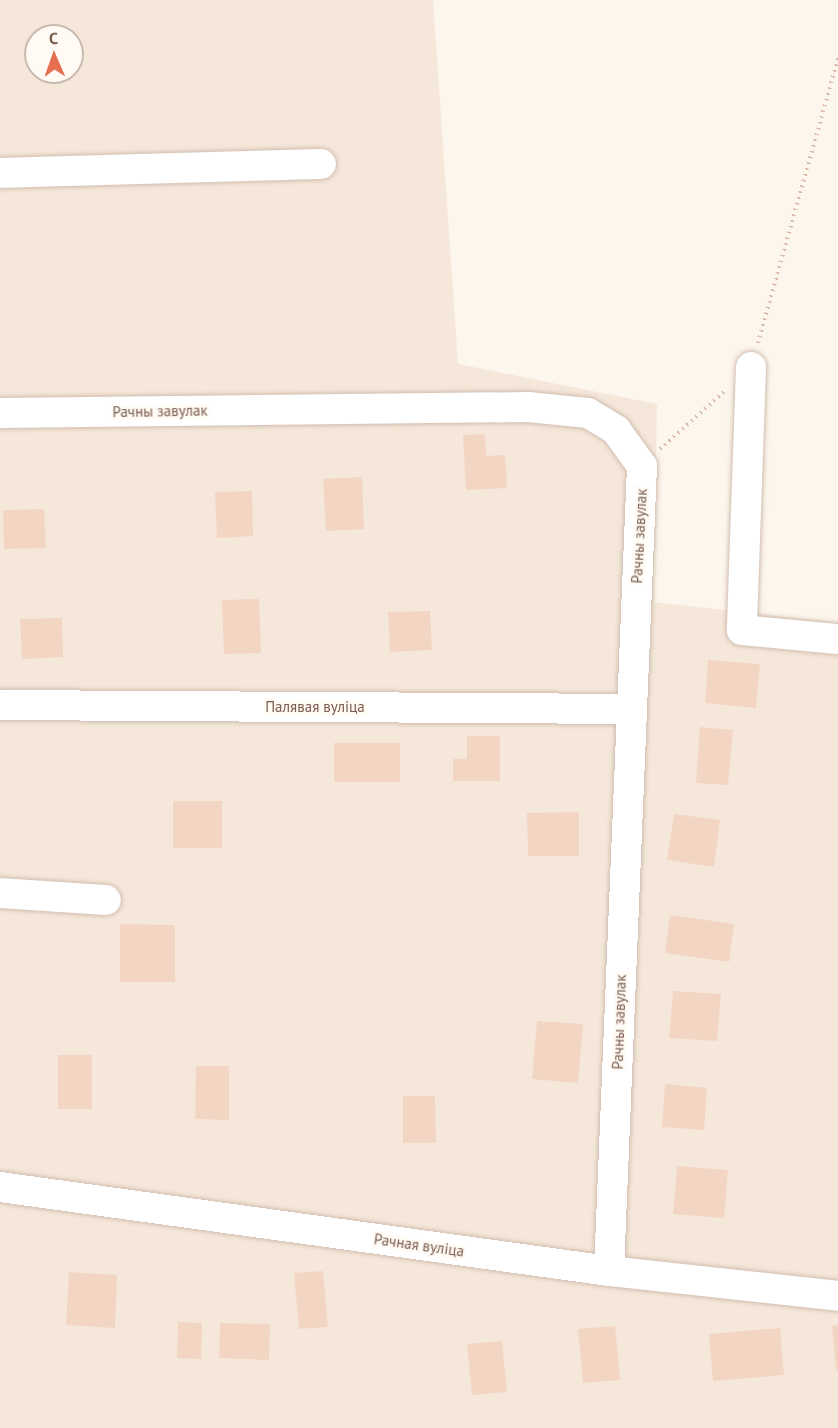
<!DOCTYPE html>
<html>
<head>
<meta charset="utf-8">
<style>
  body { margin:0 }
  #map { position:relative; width:838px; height:1428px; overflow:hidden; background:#fdf6ec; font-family:"PT Sans",sans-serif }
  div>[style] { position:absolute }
  .residential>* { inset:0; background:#f5e8da }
  .building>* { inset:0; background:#f3d5c3 }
  .path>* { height:4px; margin-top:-2px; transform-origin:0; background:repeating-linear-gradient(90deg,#d9b8a5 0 1.5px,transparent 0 6px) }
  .roads { filter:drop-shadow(0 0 2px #d1beb0) drop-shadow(0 0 2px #d1beb0) }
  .minor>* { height:30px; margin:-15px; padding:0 15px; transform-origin:15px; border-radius:15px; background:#fff }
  span { translate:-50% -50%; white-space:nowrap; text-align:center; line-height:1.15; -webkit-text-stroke:5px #fffaf3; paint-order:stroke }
  .street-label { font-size:15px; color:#7a5c4d }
  .north { position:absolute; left:24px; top:24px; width:60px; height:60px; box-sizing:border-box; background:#fffaf3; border:2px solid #cabbb1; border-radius:50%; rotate:358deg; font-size:16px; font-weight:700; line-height:24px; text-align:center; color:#7a5c4d }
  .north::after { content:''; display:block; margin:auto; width:21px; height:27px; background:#e76f51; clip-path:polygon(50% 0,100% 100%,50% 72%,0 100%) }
</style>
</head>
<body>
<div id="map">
  <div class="residential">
    <div style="clip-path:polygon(evenodd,0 0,433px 0,458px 364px,657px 404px,653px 602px,838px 623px,838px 1428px,0 1428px,0 0,36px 36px,72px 36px,72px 72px,36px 72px,36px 36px)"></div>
  </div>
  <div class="building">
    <div style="clip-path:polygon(485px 434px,486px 456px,505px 455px,507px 488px,466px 490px,463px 435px)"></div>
    <div style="clip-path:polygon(362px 477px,364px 529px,326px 531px,323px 479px)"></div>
    <div style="clip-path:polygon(252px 491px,253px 536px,217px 538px,215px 492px)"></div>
    <div style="clip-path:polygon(44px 509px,46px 548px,4px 549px,3px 510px)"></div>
    <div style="clip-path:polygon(259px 599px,261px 653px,224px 654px,222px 600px)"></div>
    <div style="clip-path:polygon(430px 611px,432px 650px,390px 652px,388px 612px)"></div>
    <div style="clip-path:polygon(62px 618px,63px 657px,22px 659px,20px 619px)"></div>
    <div style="clip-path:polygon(708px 660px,760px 664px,756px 708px,705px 703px)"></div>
    <div style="clip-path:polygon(700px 727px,733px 730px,728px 785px,696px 783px)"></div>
    <div style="clip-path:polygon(467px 736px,500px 736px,500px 781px,453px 781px,453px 759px,467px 759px)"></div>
    <div style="clip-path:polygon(334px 743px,400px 743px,400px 782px,334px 782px)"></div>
    <div style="clip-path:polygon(173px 801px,222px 801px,222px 848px,173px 848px)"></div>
    <div style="clip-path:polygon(579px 812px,579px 856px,528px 856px,527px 813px)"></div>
    <div style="clip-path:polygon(674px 814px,720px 820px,714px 867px,667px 860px)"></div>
    <div style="clip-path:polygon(670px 915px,734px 924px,729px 962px,665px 953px)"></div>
    <div style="clip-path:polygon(120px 924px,175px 925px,175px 982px,120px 982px)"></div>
    <div style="clip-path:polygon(673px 991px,721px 994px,717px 1041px,669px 1038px)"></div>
    <div style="clip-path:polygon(537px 1021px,583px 1024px,578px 1083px,532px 1079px)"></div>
    <div style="clip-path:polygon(58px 1055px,92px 1055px,92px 1109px,58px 1109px)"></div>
    <div style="clip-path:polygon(196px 1066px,229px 1066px,229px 1120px,195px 1119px)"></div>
    <div style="clip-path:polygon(665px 1084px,707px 1088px,704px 1130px,662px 1127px)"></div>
    <div style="clip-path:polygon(403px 1096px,435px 1096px,436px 1143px,403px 1143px)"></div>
    <div style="clip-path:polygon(677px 1166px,728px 1170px,724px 1218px,673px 1214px)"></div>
    <div style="clip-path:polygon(323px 1271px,328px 1327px,299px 1329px,294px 1273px)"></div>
    <div style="clip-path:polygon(69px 1272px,117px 1275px,115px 1328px,66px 1325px)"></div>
    <div style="clip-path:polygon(178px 1322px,202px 1323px,201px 1359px,177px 1358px)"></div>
    <div style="clip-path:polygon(220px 1323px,270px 1324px,269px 1360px,219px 1358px)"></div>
    <div style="clip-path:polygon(838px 1325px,838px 1370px,836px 1370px,832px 1326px)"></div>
    <div style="clip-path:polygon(615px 1326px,620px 1380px,583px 1383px,578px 1329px)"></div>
    <div style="clip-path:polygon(780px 1328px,784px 1375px,713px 1381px,709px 1334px)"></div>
    <div style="clip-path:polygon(502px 1341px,507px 1392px,472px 1395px,467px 1344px)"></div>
  </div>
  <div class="path">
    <div style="left:758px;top:343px;width:296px;rotate:-74.3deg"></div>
    <div style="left:660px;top:449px;width:86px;rotate:-41.7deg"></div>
  </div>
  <div class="roads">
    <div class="minor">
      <div style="left:0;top:173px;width:321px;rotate:-1.6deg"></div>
      <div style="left:751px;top:367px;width:263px;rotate:92deg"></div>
      <div style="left:742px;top:630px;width:96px;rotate:5.4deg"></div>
      <div style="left:0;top:413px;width:528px;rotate:-0.65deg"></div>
      <div style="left:528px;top:407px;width:60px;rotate:5.7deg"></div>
      <div style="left:588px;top:413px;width:33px;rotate:31deg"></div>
      <div style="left:616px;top:430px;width:44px;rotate:54.2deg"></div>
      <div style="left:642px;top:466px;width:806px;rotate:92.35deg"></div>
      <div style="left:0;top:705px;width:631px;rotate:0.36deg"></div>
      <div style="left:0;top:893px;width:106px;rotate:3.8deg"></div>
      <div style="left:0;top:1187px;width:615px;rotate:7.85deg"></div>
      <div style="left:609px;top:1271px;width:230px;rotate:6.2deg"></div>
    </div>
  </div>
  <div class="street-label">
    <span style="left:160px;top:411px;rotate:-1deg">Рачны завулак</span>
    <span style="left:639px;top:536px;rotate:-87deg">Рачны завулак</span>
    <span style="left:315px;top:707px">Палявая вуліца</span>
    <span style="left:619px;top:1022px;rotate:-88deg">Рачны завулак</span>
    <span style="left:419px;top:1245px;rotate:8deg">Рачная вуліца</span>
  </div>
  <div class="north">С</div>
</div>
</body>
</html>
